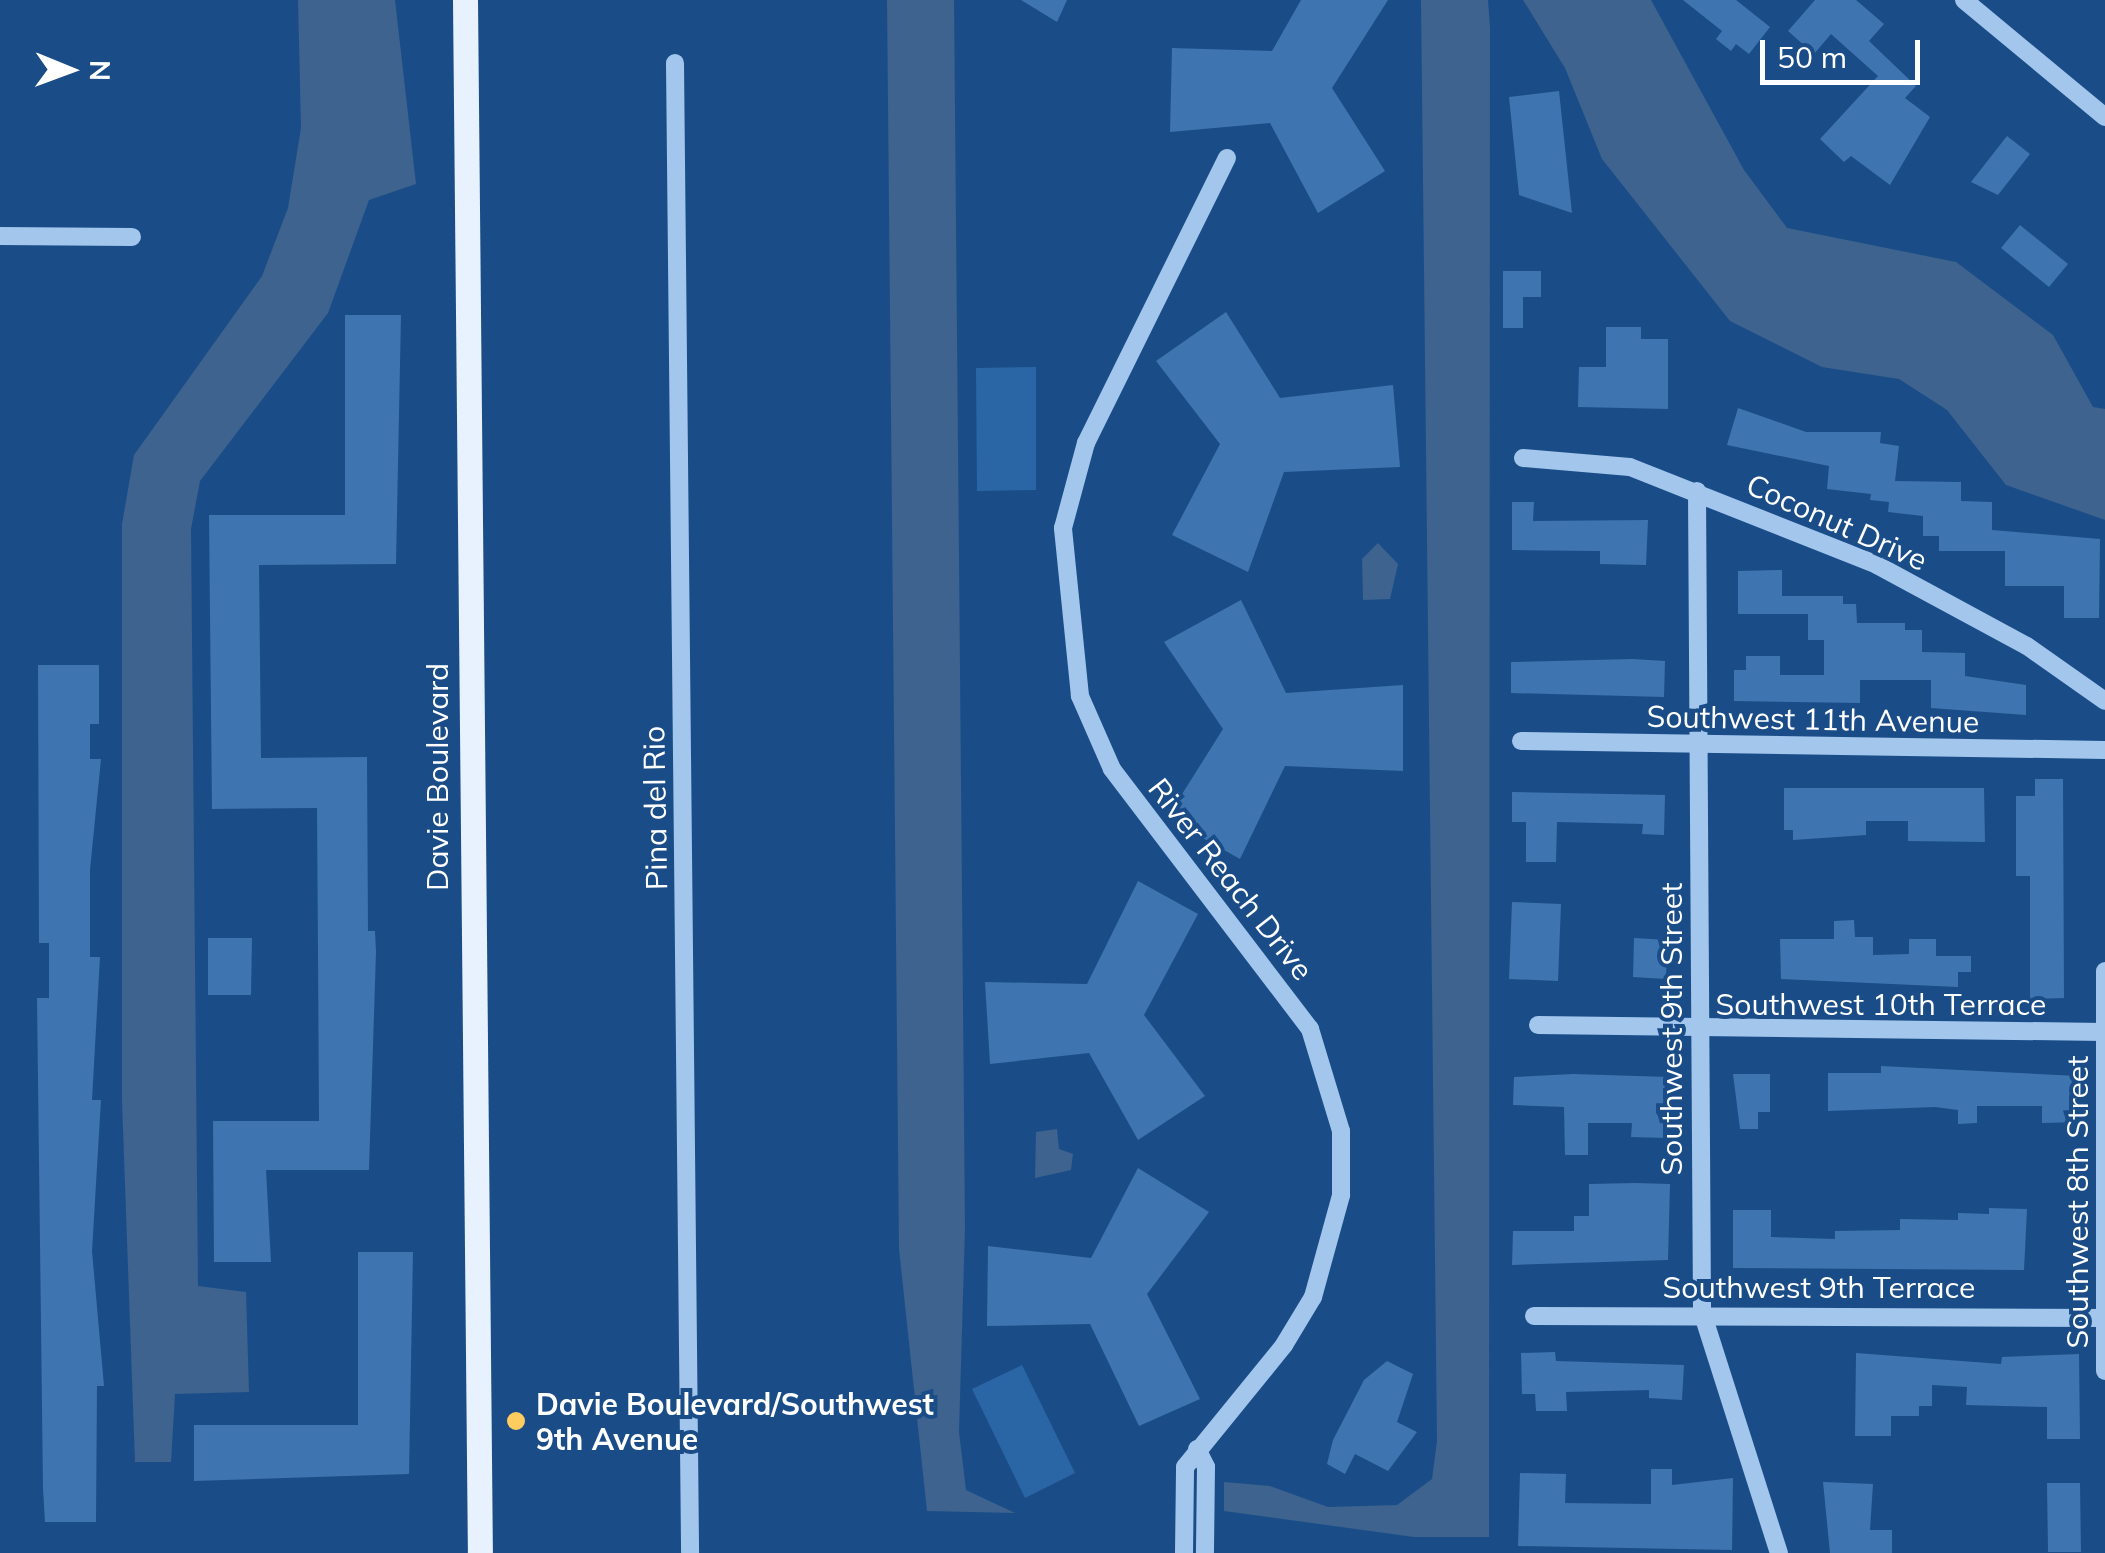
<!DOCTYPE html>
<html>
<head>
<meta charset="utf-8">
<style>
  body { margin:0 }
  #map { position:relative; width:2105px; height:1553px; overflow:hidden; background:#1a4d88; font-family:Mulish,sans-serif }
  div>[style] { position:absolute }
  .green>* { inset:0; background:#2a65a5 }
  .water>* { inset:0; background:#3d638e }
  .building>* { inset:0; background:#3e74af }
  .minor>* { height:18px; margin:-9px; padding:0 9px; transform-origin:9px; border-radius:9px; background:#a3c6ed }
  .major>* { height:25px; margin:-12.5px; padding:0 12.5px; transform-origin:12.5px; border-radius:12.5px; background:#e8f2ff }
  .dots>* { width:28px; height:28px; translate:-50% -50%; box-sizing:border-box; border:5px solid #1a4d88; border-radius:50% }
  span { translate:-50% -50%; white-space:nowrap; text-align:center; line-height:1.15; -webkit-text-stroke:8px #1a4d88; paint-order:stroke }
  .street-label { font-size:30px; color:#fff }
  .poi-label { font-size:30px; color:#fff; font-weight:700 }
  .left { translate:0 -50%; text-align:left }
  .north { position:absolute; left:20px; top:20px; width:100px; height:100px; -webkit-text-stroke:8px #1a4d88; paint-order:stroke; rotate:91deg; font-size:28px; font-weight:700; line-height:40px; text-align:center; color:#fff }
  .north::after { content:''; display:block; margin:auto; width:35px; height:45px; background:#fff; clip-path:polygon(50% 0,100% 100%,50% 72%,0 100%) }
  .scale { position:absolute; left:1760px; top:40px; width:160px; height:45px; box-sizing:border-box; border:5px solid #fff; border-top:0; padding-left:12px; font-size:30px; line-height:35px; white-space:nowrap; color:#fff; -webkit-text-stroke:8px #1a4d88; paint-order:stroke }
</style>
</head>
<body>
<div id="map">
  <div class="green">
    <div style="clip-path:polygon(1036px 367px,1036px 490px,977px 491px,976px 368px)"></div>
    <div style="clip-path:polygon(1022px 1365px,1075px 1473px,1025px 1498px,972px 1389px)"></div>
  </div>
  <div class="water">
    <div style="clip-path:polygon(298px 0,395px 0,416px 184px,369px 200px,328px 313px,200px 481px,191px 529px,198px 1286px,246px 1292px,249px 1392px,175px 1394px,171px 1462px,135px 1462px,122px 1101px,122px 524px,134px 455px,262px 276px,288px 208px,301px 128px)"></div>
    <div style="clip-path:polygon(887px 0,954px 0,965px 1228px,959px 1432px,966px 1490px,1015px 1513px,927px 1511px,899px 1249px)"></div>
    <div style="clip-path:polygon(1421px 0,1488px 0,1490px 27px,1489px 1537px,1414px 1537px,1224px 1511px,1224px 1482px,1270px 1486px,1328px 1507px,1397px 1505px,1432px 1479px,1437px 1441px)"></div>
    <div style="clip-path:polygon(1523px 0,1651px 0,1744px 170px,1787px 228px,1956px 262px,2053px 335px,2093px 407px,2105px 409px,2105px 520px,2006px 485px,1947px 410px,1899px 379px,1822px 367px,1730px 321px,1602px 159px,1565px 68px)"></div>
    <div style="clip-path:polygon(1378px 543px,1398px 564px,1390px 599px,1363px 600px,1362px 559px)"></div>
    <div style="clip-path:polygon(1057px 1129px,1059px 1149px,1073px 1154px,1071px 1170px,1035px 1178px,1036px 1132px)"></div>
  </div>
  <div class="building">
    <div style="clip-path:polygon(1021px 0,1067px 0,1057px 22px)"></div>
    <div style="clip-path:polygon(1301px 0,1388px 0,1332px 88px,1385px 171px,1318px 213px,1270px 123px,1170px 132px,1172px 48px,1272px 51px)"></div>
    <div style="clip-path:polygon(1683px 0,1736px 0,1770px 27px,1749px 54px,1736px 44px,1731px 51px,1716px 39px,1722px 31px)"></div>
    <div style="clip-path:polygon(1815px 0,1856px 0,1884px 24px,1869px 41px,1916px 86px,1905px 98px,1930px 117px,1890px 185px,1851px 156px,1844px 162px,1820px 139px,1878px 76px,1831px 34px,1814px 54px,1788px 31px)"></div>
    <div style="clip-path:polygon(1559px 91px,1572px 213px,1519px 195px,1509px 97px)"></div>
    <div style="clip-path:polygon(2007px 136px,2030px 154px,1998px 195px,1971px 182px)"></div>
    <div style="clip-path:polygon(2020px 225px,2068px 264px,2049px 287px,2001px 248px)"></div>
    <div style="clip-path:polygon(1503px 271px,1541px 271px,1541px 297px,1523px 297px,1523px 328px,1503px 328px)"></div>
    <div style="clip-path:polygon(1226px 312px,1280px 398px,1393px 385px,1400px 467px,1284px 472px,1248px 572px,1172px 535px,1220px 444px,1156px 361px)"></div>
    <div style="clip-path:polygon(345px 315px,401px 315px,396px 564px,259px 565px,261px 758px,367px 757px,368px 931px,375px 931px,376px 952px,369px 1170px,266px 1170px,271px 1262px,214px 1262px,213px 1121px,319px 1121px,318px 953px,317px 808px,212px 809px,209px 515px,345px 515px)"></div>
    <div style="clip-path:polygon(1606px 327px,1641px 327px,1641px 339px,1668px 339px,1668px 409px,1578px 407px,1579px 367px,1606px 367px)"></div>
    <div style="clip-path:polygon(1738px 408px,1806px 432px,1881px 432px,1880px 443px,1899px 446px,1895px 481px,1961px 482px,1961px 501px,1992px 502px,1992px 530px,2100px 539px,2099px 618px,2064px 618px,2064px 586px,2005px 586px,2005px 551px,1939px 551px,1939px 536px,1923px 536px,1923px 516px,1888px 512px,1889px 502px,1870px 500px,1871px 494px,1827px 489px,1829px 466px,1727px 445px)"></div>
    <div style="clip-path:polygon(1512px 502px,1534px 502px,1533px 521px,1648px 520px,1646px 565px,1600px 564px,1600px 551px,1512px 550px)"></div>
    <div style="clip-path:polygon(1782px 570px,1782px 596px,1843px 596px,1843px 604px,1856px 604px,1857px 623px,1905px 623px,1905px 630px,1922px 630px,1922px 652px,1965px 653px,1965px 676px,2026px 685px,2026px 715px,1931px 708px,1931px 680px,1860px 680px,1860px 703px,1734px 701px,1734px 670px,1746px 670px,1746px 656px,1780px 656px,1780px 675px,1824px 675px,1824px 640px,1808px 640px,1808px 614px,1738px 614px,1738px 571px)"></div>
    <div style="clip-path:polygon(1241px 600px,1286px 693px,1403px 685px,1403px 771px,1285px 766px,1240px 859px,1167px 818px,1223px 729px,1164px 642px)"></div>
    <div style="clip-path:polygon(1632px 659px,1665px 661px,1664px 697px,1511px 693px,1511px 662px)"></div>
    <div style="clip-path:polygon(38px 665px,99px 665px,99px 724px,90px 724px,90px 759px,101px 759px,90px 870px,90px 957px,100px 957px,92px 1100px,101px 1100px,92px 1251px,104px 1386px,97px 1386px,96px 1522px,45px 1522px,43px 1488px,37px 998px,49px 998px,49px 943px,39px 943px)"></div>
    <div style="clip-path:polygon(2035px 779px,2063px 779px,2064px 998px,2030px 999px,2030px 876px,2016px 876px,2016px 796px,2035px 796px)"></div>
    <div style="clip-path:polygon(1784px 788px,1984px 788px,1985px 842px,1908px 841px,1908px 821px,1866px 821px,1866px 835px,1793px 840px,1793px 830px,1784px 830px)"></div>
    <div style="clip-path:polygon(1512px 792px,1665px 795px,1664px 835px,1642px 834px,1643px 824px,1557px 822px,1556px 862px,1526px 862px,1526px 822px,1512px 822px)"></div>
    <div style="clip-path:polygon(1138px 881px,1198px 914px,1144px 1015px,1205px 1096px,1138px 1140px,1089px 1053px,990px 1064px,985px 982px,1087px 984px)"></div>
    <div style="clip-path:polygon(1512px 902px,1561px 904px,1558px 981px,1509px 979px)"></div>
    <div style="clip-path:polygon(1854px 920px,1855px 937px,1873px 937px,1873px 955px,1909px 954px,1909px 939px,1936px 939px,1936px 956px,1971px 956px,1971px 972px,1958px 972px,1958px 987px,1781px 979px,1780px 939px,1834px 939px,1834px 921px)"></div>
    <div style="clip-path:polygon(208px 938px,252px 938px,251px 995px,208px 995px)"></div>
    <div style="clip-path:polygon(1634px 938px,1667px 940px,1666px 979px,1633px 977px)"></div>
    <div style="clip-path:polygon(1881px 1066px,2078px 1076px,2079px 1122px,2042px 1123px,2042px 1106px,1977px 1106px,1977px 1123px,1958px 1124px,1958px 1110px,1935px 1107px,1828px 1111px,1828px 1073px,1881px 1073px)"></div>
    <div style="clip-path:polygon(1573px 1074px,1669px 1077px,1667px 1138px,1631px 1137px,1632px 1123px,1588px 1123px,1588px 1155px,1565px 1155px,1564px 1107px,1513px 1105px,1514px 1077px)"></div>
    <div style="clip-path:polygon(1733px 1074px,1770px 1074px,1770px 1112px,1758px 1112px,1758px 1129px,1740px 1129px)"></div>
    <div style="clip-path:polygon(1138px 1168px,1209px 1212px,1147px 1294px,1200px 1399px,1139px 1426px,1090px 1324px,987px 1326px,988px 1246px,1091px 1258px)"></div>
    <div style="clip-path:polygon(1635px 1183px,1670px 1184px,1668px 1260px,1512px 1265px,1513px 1231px,1574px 1231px,1574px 1216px,1589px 1216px,1589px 1184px)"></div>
    <div style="clip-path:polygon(1989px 1208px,2027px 1209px,2024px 1270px,1733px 1268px,1733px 1210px,1771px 1210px,1771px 1237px,1835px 1239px,1835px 1231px,1900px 1230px,1900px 1219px,1958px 1220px,1958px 1213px,1989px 1214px)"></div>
    <div style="clip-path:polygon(358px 1252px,413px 1252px,409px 1474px,194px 1481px,194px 1425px,358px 1425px)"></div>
    <div style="clip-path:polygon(1555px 1352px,1556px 1361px,1684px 1365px,1682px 1400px,1649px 1398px,1649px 1390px,1566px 1392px,1567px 1411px,1536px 1411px,1535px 1394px,1522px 1394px,1521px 1353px)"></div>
    <div style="clip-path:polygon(1856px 1353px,2001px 1364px,2002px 1357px,2079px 1354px,2080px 1439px,2047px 1439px,2047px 1407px,1966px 1405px,1967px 1387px,1932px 1385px,1932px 1406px,1919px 1406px,1919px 1416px,1891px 1416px,1891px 1436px,1855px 1436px)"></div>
    <div style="clip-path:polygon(1387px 1361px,1413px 1374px,1397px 1422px,1417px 1432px,1388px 1471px,1355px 1454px,1345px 1474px,1327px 1464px,1333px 1440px,1364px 1380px)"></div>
    <div style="clip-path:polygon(1651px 1469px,1672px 1469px,1672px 1485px,1733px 1478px,1732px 1550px,1518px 1546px,1520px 1473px,1566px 1474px,1565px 1503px,1651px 1504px)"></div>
    <div style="clip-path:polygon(1823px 1482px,1873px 1484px,1870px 1530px,1892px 1530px,1892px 1553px,1830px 1553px)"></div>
    <div style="clip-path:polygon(2047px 1483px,2080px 1483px,2081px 1552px,2048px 1552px)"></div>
  </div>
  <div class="minor">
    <div style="left:1964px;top:0;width:183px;rotate:39.7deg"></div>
    <div style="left:675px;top:63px;width:1490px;rotate:89.42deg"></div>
    <div style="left:0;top:236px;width:132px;rotate:0.4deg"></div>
    <div style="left:1523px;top:458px;width:107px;rotate:4.8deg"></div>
    <div style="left:1630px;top:467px;width:266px;rotate:21.6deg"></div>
    <div style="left:1877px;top:565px;width:170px;rotate:28.4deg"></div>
    <div style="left:2027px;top:646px;width:95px;rotate:35.2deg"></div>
    <div style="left:1697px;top:491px;width:821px;rotate:89.65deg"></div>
    <div style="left:1702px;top:1312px;width:253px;rotate:72.3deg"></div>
    <div style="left:1521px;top:741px;width:584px;rotate:0.88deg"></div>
    <div style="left:2105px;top:971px;width:400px;rotate:90deg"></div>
    <div style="left:1538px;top:1025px;width:566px;rotate:0.71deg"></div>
    <div style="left:1534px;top:1316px;width:570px;rotate:0.2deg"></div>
    <div style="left:1197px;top:1449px;width:20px;rotate:63deg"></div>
    <div style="left:1206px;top:1467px;width:86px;rotate:90.7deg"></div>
    <div style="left:1184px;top:1553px;width:86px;rotate:-89.3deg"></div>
    <div style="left:1185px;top:1467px;width:157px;rotate:-50.9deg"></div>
    <div style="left:1284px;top:1345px;width:56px;rotate:-58.9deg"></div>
    <div style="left:1313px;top:1297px;width:106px;rotate:-74.6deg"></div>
    <div style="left:1341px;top:1195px;width:64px;rotate:-90deg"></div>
    <div style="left:1341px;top:1131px;width:107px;rotate:-106.9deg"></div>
    <div style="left:1310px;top:1029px;width:327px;rotate:-127.3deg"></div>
    <div style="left:1112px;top:769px;width:80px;rotate:-113.7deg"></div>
    <div style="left:1080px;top:696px;width:169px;rotate:-95.8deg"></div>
    <div style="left:1063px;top:528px;width:88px;rotate:-74.9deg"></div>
    <div style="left:1086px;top:443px;width:318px;rotate:-63.7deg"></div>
  </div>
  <div class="major">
    <div style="left:465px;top:0;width:1553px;rotate:89.45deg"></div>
  </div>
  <div class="dots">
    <div style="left:516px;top:1421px;background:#ffcc5f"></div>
  </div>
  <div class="street-label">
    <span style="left:1837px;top:522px;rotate:24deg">Coconut Drive</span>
    <span style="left:1813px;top:719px;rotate:1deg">Southwest 11th Avenue</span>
    <span style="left:437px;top:777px;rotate:-90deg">Davie Boulevard</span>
    <span style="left:655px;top:808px;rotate:-91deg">Pina del Rio</span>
    <span style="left:1231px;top:879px;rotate:52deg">River Reach Drive</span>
    <span style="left:1881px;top:1004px">Southwest 10th Terrace</span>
    <span style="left:1671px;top:1029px;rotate:-90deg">Southwest 9th Street</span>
    <span style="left:2077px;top:1202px;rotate:-90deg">Southwest 8th Street</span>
    <span style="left:1819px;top:1287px">Southwest 9th Terrace</span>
  </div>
  <div class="poi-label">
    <span class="left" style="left:536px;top:1421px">Davie Boulevard/Southwest<br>9th Avenue</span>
  </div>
  <div class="north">N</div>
  <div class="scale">50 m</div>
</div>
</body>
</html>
